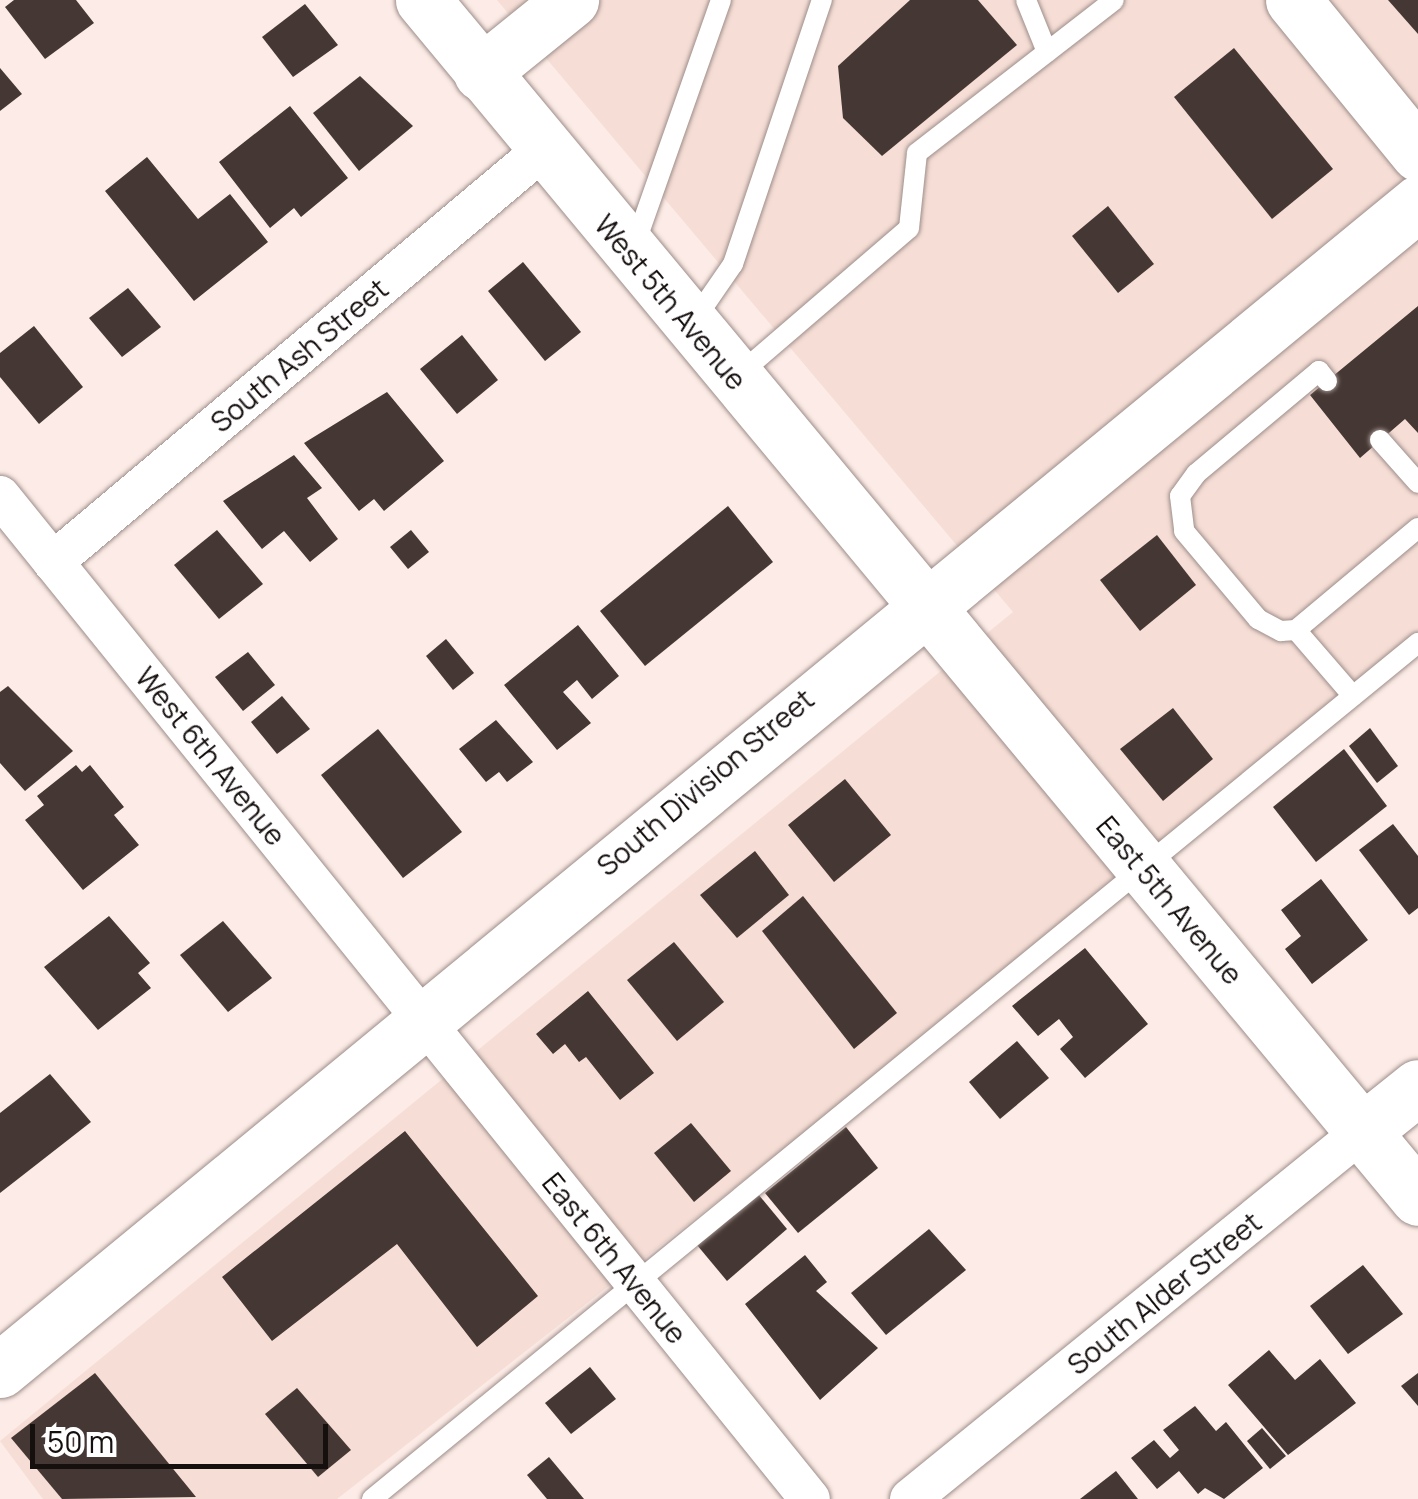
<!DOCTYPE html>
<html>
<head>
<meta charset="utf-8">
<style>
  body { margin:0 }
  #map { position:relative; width:1418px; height:1499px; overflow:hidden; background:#fcebe6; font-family:Manrope,sans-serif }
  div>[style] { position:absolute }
  .built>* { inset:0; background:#f6ded6 }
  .building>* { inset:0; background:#453834 }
  .roads { filter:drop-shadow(0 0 2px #9d8d89) drop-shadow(0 0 2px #9d8d89) }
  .lane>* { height:20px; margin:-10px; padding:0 10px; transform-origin:10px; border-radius:10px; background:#fff }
  .street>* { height:40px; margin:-20px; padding:0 20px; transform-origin:20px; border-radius:20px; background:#fff }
  .secondary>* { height:55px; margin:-27.5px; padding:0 27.5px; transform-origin:27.5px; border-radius:27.5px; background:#fff }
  span { translate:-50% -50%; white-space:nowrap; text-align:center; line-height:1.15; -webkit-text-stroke:10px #fff; paint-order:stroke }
  .street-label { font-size:28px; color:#150f0e }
  .scale { position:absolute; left:30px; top:1424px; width:298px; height:45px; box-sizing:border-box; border:5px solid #150f0e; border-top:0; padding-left:12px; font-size:30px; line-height:35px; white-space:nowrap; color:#150f0e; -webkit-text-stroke:8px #fff; paint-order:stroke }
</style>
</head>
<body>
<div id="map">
  <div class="built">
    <div style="clip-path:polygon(497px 0,1418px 0,1418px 652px,337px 1499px,43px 1499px,0 1441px,1013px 612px)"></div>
  </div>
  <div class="building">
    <div style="clip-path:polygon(14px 0,76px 0,94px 23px,45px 59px,5px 7px)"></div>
    <div style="clip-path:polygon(910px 0,978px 0,1017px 45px,882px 156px,843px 118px,838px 66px)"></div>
    <div style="clip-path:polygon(1388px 0,1418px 0,1418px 34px)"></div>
    <div style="clip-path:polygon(305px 4px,338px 45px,293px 77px,262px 37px)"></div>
    <div style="clip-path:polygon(1234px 48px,1333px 169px,1272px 219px,1174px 97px)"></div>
    <div style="clip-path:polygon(0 68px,22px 94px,0 111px)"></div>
    <div style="clip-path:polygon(360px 76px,413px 126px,359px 171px,313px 113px)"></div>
    <div style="clip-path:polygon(290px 106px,348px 178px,301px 217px,294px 208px,270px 228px,219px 162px)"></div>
    <div style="clip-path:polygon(147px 157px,198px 219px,230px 194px,268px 242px,194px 301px,105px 191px)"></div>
    <div style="clip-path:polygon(1108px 206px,1154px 264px,1118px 293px,1072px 236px)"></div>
    <div style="clip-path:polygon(523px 262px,581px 332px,545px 361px,488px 291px)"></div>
    <div style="clip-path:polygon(128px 288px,161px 327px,122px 357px,89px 318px)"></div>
    <div style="clip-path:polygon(1418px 306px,1418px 433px,1405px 419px,1360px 458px,1310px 395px)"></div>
    <div style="clip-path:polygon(34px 326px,83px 387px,39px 424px,0 377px,0 353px)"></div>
    <div style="clip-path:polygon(462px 335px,498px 380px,457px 414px,420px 369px)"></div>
    <div style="clip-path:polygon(387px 392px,444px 461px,384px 511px,374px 499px,359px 511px,304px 443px)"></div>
    <div style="clip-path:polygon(294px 455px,322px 488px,307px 498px,338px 539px,310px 562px,284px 531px,262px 549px,223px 501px)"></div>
    <div style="clip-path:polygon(728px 506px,773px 562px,645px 666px,600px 611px)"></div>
    <div style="clip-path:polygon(217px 530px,263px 584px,219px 619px,174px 565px)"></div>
    <div style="clip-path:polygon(411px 530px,429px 552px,408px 569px,390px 547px)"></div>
    <div style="clip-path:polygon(1157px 535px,1196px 585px,1140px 631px,1100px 580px)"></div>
    <div style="clip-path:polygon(578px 625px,619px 676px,592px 699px,577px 680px,563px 692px,591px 723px,557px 750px,504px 685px)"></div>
    <div style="clip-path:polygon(446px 639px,474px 673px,453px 690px,426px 656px)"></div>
    <div style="clip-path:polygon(248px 652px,275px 685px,243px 711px,215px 677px)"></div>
    <div style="clip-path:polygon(8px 686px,73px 751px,25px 791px,0 763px,0 692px)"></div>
    <div style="clip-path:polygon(282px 696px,310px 729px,277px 754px,251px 722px)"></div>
    <div style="clip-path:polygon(1173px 708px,1213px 759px,1163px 801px,1120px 749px)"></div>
    <div style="clip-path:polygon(496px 720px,533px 762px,507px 782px,499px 772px,486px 782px,459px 749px)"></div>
    <div style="clip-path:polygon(1370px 728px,1398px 766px,1377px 783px,1349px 746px)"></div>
    <div style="clip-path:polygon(378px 729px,462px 832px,403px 878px,321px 775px)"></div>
    <div style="clip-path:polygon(1344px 749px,1387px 806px,1316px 862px,1273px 807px)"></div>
    <div style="clip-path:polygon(76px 765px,82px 772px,90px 765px,124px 807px,114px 815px,139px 845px,83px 890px,25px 820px,44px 805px,37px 796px)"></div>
    <div style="clip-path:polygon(845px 779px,891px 835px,834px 882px,788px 825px)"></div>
    <div style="clip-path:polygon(1393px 824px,1418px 856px,1418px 908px,1409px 915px,1359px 850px)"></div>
    <div style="clip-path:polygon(755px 851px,789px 895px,737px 938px,700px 895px)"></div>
    <div style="clip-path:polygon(1321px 879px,1368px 940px,1312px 984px,1285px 949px,1301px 936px,1281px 910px)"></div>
    <div style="clip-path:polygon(803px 896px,897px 1013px,854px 1049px,762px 931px)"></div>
    <div style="clip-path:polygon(109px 916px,150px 963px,138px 973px,151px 988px,98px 1030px,44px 967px)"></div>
    <div style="clip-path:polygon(223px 921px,272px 978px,228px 1012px,180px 955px)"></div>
    <div style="clip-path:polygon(674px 942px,724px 1002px,677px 1041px,627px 980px)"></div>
    <div style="clip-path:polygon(1085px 948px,1148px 1024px,1085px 1078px,1060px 1049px,1073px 1037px,1059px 1019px,1038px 1036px,1012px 1006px)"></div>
    <div style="clip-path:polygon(588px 991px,654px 1073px,620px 1100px,586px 1057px,579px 1062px,565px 1044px,553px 1054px,536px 1034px)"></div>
    <div style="clip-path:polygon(1017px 1041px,1049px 1078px,1000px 1119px,969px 1082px)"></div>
    <div style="clip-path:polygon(50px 1074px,91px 1122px,0 1193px,0 1113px)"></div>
    <div style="clip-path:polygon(691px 1123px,731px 1171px,694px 1202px,654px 1153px)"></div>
    <div style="clip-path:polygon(846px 1127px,878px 1168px,798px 1233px,765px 1193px)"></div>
    <div style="clip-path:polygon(405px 1131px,538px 1296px,477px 1347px,397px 1244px,272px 1341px,222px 1277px)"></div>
    <div style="clip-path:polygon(758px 1194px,787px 1229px,727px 1281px,697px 1245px)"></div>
    <div style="clip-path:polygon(929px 1229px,966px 1270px,886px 1335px,851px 1293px)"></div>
    <div style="clip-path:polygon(805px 1255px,827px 1282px,816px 1291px,878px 1348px,820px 1400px,745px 1304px)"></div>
    <div style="clip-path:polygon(1363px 1265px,1403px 1314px,1348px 1354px,1310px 1306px)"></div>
    <div style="clip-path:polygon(1269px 1350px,1295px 1380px,1320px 1359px,1356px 1403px,1288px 1455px,1228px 1385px)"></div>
    <div style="clip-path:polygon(590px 1367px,616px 1399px,571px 1434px,545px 1403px)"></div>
    <div style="clip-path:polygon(95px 1373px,196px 1497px,62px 1499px,11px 1438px)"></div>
    <div style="clip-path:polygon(1418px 1373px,1418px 1406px,1401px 1386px)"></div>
    <div style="clip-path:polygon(297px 1388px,351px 1450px,318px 1477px,265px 1414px)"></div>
    <div style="clip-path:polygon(1195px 1406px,1216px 1431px,1226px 1422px,1263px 1468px,1224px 1499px,1205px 1488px,1198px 1494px,1179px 1471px,1157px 1489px,1131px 1458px,1154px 1440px,1170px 1458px,1179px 1450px,1163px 1430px)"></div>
    <div style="clip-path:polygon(1262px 1428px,1286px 1456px,1270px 1469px,1247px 1441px)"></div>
    <div style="clip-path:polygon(549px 1457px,584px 1499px,547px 1499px,527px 1475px)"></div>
    <div style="clip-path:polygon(1116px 1471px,1138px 1499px,1080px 1499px)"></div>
  </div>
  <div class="roads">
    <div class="lane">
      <div style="left:1026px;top:0;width:56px;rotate:68deg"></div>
      <div style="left:634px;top:247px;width:262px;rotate:-70.6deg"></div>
      <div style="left:695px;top:319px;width:67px;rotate:-55.4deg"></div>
      <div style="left:733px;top:264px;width:279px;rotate:-71.4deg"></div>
      <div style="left:736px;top:377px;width:228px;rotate:-40.7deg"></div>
      <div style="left:909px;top:228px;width:75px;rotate:-83.9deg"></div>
      <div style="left:917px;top:153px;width:249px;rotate:-37.8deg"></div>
      <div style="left:1327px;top:381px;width:13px;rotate:-129deg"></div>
      <div style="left:1319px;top:371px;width:160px;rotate:140.1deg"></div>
      <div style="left:1196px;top:474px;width:27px;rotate:126deg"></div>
      <div style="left:1180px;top:496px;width:35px;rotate:83deg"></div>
      <div style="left:1184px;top:531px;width:115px;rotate:49.9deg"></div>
      <div style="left:1258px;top:619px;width:26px;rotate:28deg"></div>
      <div style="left:1281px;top:631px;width:15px;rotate:-4deg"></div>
      <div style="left:1296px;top:630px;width:159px;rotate:-39.9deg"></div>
      <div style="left:1380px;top:440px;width:57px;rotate:48.5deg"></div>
      <div style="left:1296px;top:630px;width:87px;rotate:49.2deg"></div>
      <div style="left:372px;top:1499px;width:1352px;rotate:-39.3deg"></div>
    </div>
    <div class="street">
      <div style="left:0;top:496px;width:1289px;rotate:51.08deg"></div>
      <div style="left:53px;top:562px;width:642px;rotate:-40.07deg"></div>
      <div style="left:910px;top:1499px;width:584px;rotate:-39.09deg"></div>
    </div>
    <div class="secondary">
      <div style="left:423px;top:0;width:1557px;rotate:50.29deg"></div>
      <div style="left:1293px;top:0;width:198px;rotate:50.8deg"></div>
      <div style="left:481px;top:73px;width:116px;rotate:-39deg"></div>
      <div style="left:1363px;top:1131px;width:70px;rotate:-38.7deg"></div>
      <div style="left:0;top:1370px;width:1836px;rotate:-39.45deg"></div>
    </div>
  </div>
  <div class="street-label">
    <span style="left:671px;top:302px;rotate:50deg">West 5th Avenue</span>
    <span style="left:299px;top:355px;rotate:-40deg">South Ash Street</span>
    <span style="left:211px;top:756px;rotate:51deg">West 6th Avenue</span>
    <span style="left:705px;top:782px;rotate:-40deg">South Division Street</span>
    <span style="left:1170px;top:900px;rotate:50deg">East 5th Avenue</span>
    <span style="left:615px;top:1258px;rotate:51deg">East 6th Avenue</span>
    <span style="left:1164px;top:1293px;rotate:-39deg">South Alder Street</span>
  </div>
  <div class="scale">50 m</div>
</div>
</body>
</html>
